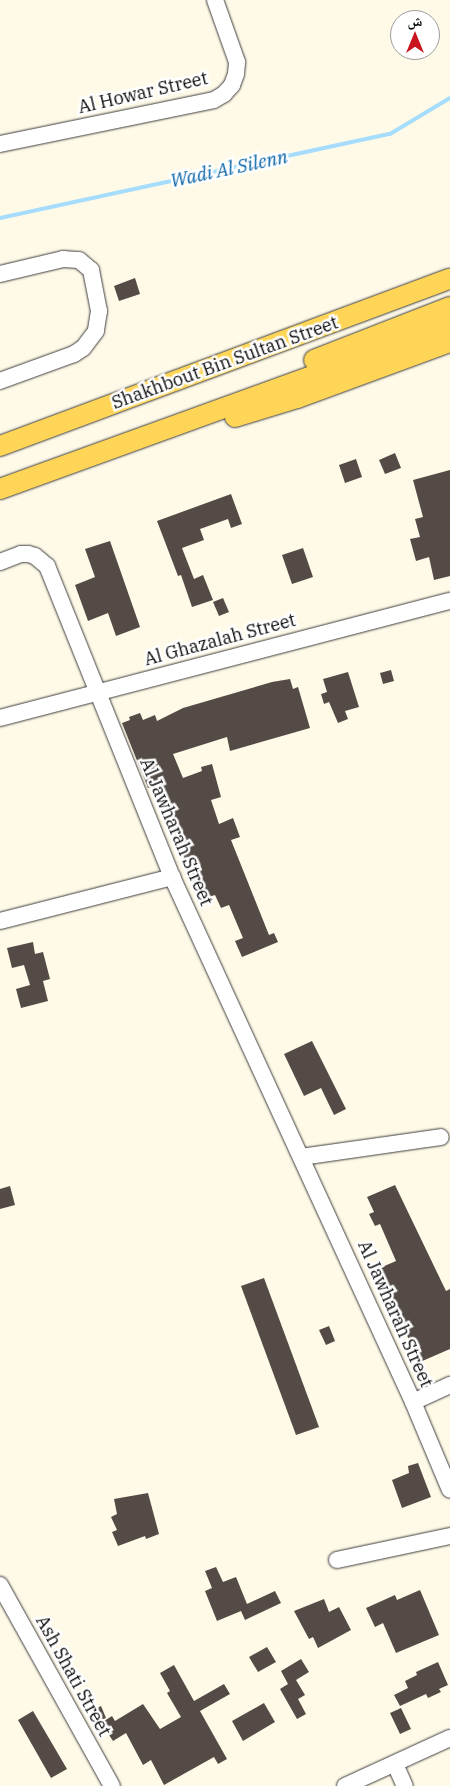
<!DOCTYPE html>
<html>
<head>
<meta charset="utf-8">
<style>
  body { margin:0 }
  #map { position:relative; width:450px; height:1786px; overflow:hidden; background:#fffae8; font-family:"IBM Plex Serif","Noto Naskh Arabic",serif }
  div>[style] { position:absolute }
  .stream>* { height:4px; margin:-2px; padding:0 2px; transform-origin:2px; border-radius:2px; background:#a6ddfd }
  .building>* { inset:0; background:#544b46 }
  .roads { filter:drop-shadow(0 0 1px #3d3d3d) drop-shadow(0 0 1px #3d3d3d) }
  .minor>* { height:16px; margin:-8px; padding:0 8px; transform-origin:8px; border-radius:8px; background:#fff }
  .major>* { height:20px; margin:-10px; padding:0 10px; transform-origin:10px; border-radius:10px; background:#ffd558 }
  span { translate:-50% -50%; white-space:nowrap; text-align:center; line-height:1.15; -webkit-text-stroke:5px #fff; paint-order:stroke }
  .street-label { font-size:18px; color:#0a0a0a }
  .water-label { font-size:19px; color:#0863a7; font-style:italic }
  .north { position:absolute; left:390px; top:10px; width:50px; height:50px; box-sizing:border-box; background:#fff; border:1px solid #9d9d9d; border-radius:50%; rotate:0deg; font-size:14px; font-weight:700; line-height:20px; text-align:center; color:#0a0a0a }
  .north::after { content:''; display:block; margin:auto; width:18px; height:22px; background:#c8151f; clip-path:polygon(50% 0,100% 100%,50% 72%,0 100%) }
</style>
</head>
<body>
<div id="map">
  <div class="stream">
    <div style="left:0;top:218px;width:399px;rotate:-12.2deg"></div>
    <div style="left:390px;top:134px;width:70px;rotate:-31deg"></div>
  </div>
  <div class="building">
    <div style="clip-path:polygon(135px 278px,140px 294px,119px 301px,114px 286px)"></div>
    <div style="clip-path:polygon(395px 453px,401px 468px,385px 474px,379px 460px)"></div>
    <div style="clip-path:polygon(356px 459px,362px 477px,345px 483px,339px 465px)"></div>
    <div style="clip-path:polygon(450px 470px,450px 576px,434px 580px,429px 557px,416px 561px,410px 539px,420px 537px,415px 519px,423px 517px,413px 480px)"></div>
    <div style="clip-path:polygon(231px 494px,242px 524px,231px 528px,228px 519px,200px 529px,204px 540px,182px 548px,194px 579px,203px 575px,213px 600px,192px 607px,181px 575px,178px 576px,157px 521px)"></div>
    <div style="clip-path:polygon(110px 541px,140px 627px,116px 636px,108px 613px,88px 621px,75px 585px,95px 577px,85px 549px)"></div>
    <div style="clip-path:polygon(303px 548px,313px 577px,292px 584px,282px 555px)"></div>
    <div style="clip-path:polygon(223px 598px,229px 612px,219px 616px,213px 602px)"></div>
    <div style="clip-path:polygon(391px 670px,394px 681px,383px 684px,380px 673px)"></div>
    <div style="clip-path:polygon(348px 672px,359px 707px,345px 711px,348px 719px,338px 723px,329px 702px,324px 704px,321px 694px,327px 692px,323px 679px)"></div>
    <div style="clip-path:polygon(290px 679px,293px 689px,298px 687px,310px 728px,230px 751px,227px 737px,173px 754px,183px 778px,202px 771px,201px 767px,212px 764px,221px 797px,211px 800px,219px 824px,233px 818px,240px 837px,231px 840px,269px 935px,274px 933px,278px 942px,242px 957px,235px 941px,243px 938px,229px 905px,221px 908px,215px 895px,202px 900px,193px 882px,157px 785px,148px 788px,122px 723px,130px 720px,129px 717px,140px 713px,143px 720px,155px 715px,157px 721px,183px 708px,272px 682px)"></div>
    <div style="clip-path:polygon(33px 942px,35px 954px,43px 952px,50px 979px,43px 981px,48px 1001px,21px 1008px,16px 989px,30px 985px,24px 965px,12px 968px,7px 948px)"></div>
    <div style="clip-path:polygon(312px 1041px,346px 1109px,334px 1115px,321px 1088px,304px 1096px,284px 1054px)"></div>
    <div style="clip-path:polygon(395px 1185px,446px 1291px,450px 1289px,450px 1349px,420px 1362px,375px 1270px,396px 1261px,380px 1224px,375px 1226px,369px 1214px,374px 1212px,367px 1197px)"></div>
    <div style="clip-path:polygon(10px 1186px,15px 1205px,0 1209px,0 1189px)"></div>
    <div style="clip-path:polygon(264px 1278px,319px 1427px,296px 1435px,241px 1286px)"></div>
    <div style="clip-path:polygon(329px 1326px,335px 1341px,326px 1345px,319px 1330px)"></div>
    <div style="clip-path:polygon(418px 1463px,431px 1497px,402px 1508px,392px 1480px,409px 1473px,408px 1466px)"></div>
    <div style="clip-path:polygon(148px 1493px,159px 1534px,146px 1539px,145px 1536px,118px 1546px,112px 1532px,117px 1530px,111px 1517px,117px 1514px,114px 1499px)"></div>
    <div style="clip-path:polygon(216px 1567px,223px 1582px,236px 1577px,247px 1604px,275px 1591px,281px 1603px,245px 1620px,241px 1611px,217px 1621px,205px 1591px,212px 1588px,205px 1571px)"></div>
    <div style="clip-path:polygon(420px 1590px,439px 1635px,396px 1653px,383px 1623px,375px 1627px,366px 1608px,395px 1595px,397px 1600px)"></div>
    <div style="clip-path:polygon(324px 1599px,329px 1612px,339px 1607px,351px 1630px,318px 1648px,313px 1637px,309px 1639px,294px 1611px)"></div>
    <div style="clip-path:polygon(267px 1647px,276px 1662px,258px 1672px,249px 1657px)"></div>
    <div style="clip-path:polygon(301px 1659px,309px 1672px,296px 1680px,305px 1695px,298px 1699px,306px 1714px,297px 1719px,280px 1689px,288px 1684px,281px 1671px)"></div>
    <div style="clip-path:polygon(438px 1662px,448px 1685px,439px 1689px,441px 1692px,428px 1698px,426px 1694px,400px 1706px,394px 1695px,408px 1688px,405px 1681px,417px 1675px,416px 1672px)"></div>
    <div style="clip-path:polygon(174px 1665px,194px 1701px,224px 1684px,230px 1694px,200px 1711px,227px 1759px,218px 1764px,214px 1757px,164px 1785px,151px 1760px,143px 1765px,126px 1733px,113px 1741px,101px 1723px,112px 1716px,115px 1721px,143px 1704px,160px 1729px,181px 1717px,167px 1693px,170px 1691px,160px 1673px)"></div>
    <div style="clip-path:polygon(264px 1703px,275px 1722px,243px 1741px,232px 1721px)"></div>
    <div style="clip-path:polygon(101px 1706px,106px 1718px,96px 1722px,91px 1711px)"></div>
    <div style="clip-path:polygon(401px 1708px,411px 1729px,400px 1734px,390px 1713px)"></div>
    <div style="clip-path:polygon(33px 1711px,67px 1769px,51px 1778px,18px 1720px)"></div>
  </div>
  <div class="roads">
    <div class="minor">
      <div style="left:0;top:144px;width:218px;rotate:-11.6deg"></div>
      <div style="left:214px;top:100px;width:12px;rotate:-31deg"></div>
      <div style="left:224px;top:94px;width:12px;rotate:-48deg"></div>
      <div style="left:232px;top:85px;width:12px;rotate:-70deg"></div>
      <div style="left:236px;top:74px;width:12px;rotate:-85deg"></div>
      <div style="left:237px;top:62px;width:66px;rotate:-109.5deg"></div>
      <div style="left:0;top:274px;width:65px;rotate:-13.4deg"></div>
      <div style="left:63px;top:259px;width:16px;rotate:4deg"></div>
      <div style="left:79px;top:260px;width:16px;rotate:40deg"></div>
      <div style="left:91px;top:270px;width:42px;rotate:79deg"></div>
      <div style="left:99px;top:311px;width:20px;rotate:99deg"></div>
      <div style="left:96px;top:331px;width:21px;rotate:127deg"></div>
      <div style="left:83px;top:348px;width:11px;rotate:146deg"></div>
      <div style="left:74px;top:354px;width:79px;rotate:160deg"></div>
      <div style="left:0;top:562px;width:22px;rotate:-21deg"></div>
      <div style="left:21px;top:554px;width:7px"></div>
      <div style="left:28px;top:554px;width:7px;rotate:16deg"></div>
      <div style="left:35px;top:556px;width:16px;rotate:40deg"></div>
      <div style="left:47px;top:566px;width:335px;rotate:68.1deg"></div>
      <div style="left:172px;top:877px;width:578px;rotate:65.34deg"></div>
      <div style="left:413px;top:1402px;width:95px;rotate:67.2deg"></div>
      <div style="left:0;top:718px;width:465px;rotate:-14.6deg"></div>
      <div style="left:0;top:921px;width:178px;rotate:-14.3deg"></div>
      <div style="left:301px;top:1157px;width:141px;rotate:-8.1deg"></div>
      <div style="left:413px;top:1402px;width:41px;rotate:-24.7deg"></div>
      <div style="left:337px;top:1560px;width:116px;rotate:-12deg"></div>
      <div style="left:0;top:1585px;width:230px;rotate:60.9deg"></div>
      <div style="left:395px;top:1764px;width:24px;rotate:66deg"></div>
      <div style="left:345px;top:1786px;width:115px;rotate:-24.6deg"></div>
    </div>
    <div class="major">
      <div style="left:314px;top:360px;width:146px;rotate:-21.3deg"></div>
      <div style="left:235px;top:417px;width:65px;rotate:-17deg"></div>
      <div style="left:297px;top:398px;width:163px;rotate:-20.1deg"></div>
      <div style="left:0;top:446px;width:480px;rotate:-20.4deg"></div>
      <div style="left:0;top:489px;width:479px;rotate:-19.9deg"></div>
    </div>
  </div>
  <div class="street-label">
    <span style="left:143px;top:93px;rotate:-13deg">Al Howar Street</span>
    <span style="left:225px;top:363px;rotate:-20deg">Shakhbout Bin Sultan Street</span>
    <span style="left:220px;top:640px;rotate:-15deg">Al Ghazalah Street</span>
    <span style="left:176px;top:832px;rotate:67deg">Al Jawharah Street</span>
    <span style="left:395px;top:1314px;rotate:66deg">Al Jawharah Street</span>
    <span style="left:73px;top:1676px;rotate:61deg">Ash Shati Street</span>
  </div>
  <div class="water-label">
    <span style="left:229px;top:169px;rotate:-12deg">Wadi Al Silenn</span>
  </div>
  <div class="north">ش</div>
</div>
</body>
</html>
